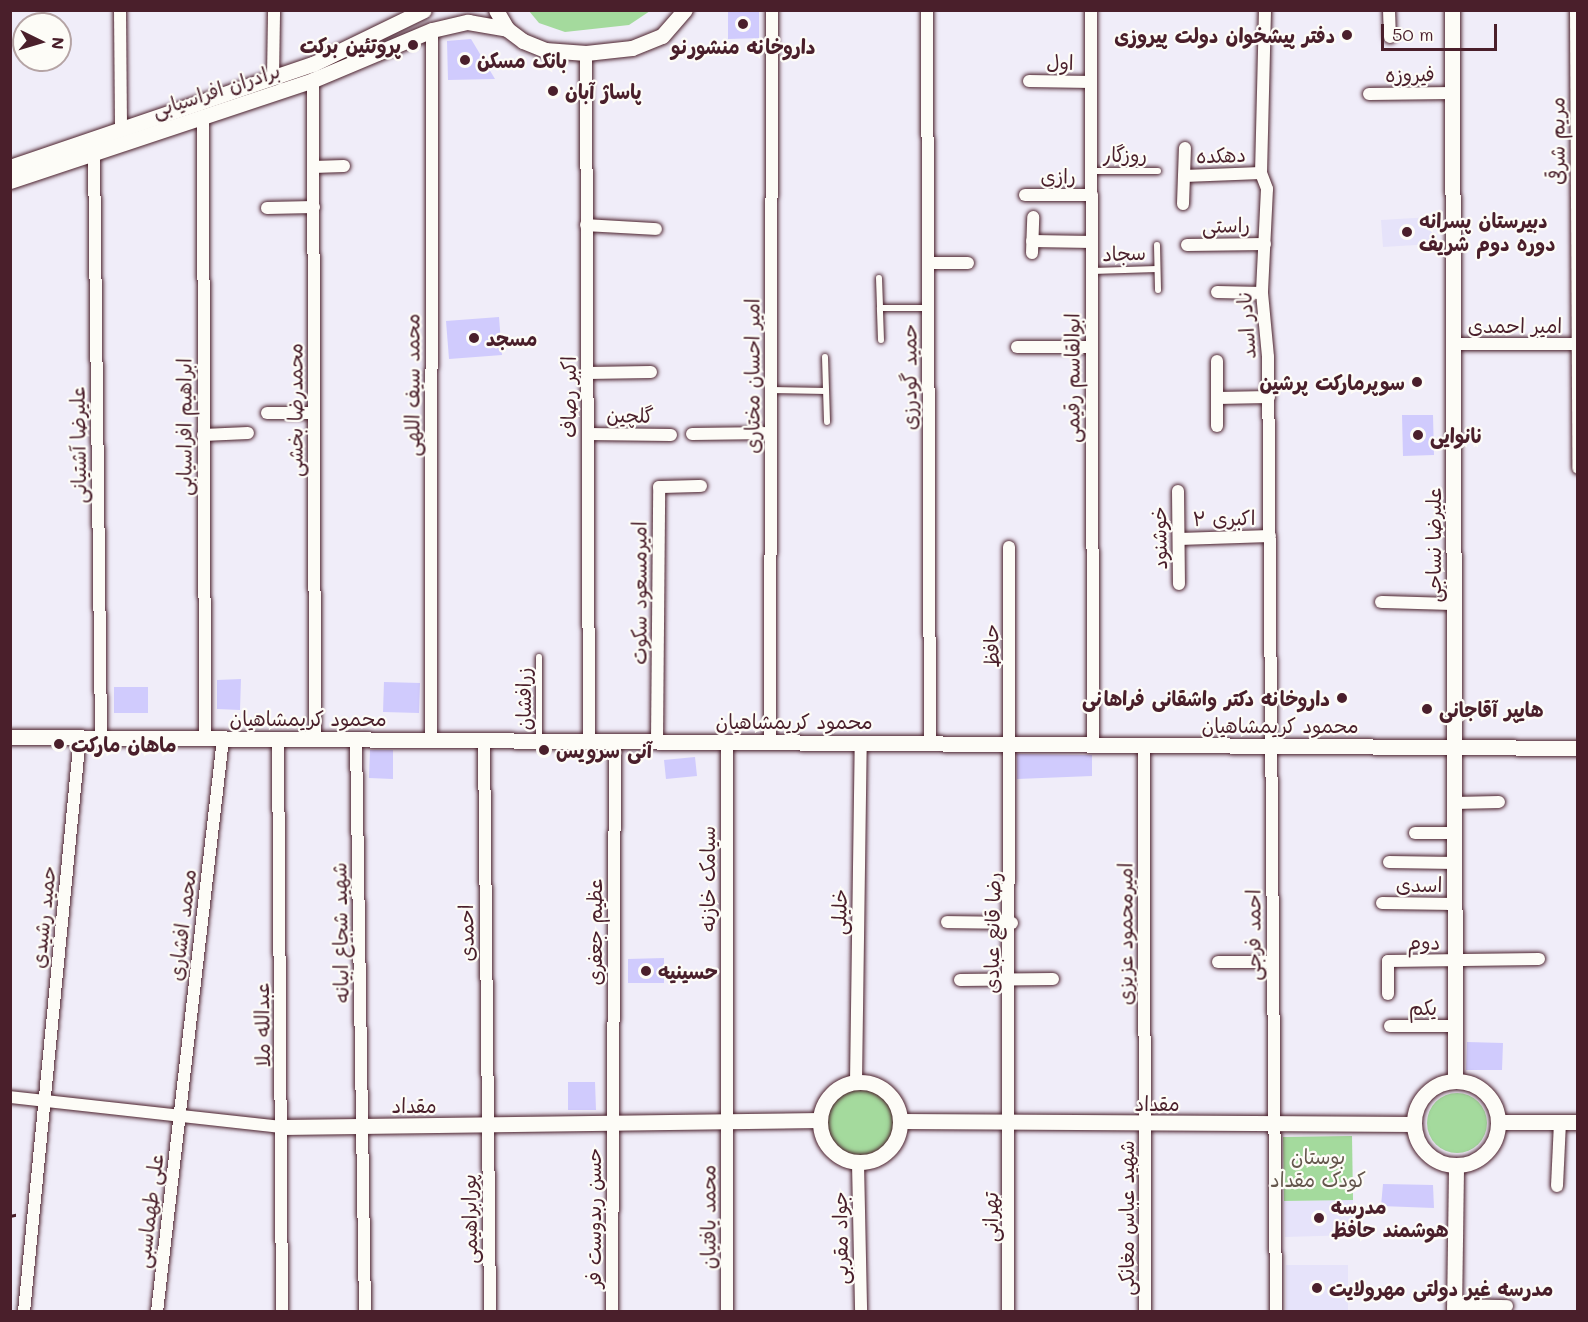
<!DOCTYPE html>
<html>
<head>
<meta charset="utf-8">
<style>
  body { margin:0 }
  #map { position:relative; width:1588px; height:1322px; overflow:hidden; background:#f0edf9; font-family:Mali,"Playpen Sans Arabic",sans-serif }
  div>[style] { position:absolute }
  .built>* { inset:0; background:#e6e3fa }
  .green>* { inset:0; background:#a4da9d }
  .round { border-radius:50% }
  .building>* { inset:0; background:#d0cbfd }
  .path>* { height:3px; margin-top:-1.5px; transform-origin:0; background:repeating-linear-gradient(90deg,#4a1f2b 0 6px,transparent 0 10.5px) }
  .roads { filter:drop-shadow(0 0 2px #4a1f2b) drop-shadow(0 0 2px #4a1f2b) }
  .service>* { height:6px; margin:-3px; padding:0 3px; transform-origin:3px; border-radius:3px; background:#fdfcf7 }
  .minor>* { height:12px; margin:-6px; padding:0 6px; transform-origin:6px; border-radius:6px; background:#fdfcf7 }
  .tertiary>* { height:15px; margin:-7.5px; padding:0 7.5px; transform-origin:7.5px; border-radius:7.5px; background:#fdfcf7 }
  .tertiary>.ring { margin:-7.5px; padding:0; box-sizing:content-box; background:none; border:15px solid #fdfcf7; border-radius:50% }
  .dots>* { width:16px; height:16px; translate:-50% -50%; box-sizing:border-box; border:3px solid #fdfcf7; border-radius:50% }
  span { translate:-50% -50%; white-space:nowrap; text-align:center; line-height:1.15; -webkit-text-stroke:4.5px #fdfcf7; paint-order:stroke }
  .poi-label { font-size:20px; color:#4a1f2b; font-weight:700 }
  .right { translate:-100% -50%; text-align:right }
  .left { translate:0 -50%; text-align:left }
  .street-label { font-size:20px; color:#4a1f2b }
  .park-label { font-size:20px; color:#65574d }
  .frame { position:absolute; inset:0; border:12px solid #4a1f2b; pointer-events:none }
  .north { position:absolute; left:12px; top:12px; width:60px; height:60px; box-sizing:border-box; background:#fdfcf7; border:2px solid #b5a4a5; border-radius:50%; rotate:95deg; font-size:16px; font-weight:700; line-height:24px; text-align:center; color:#4a1f2b }
  .north::after { content:''; display:block; margin:auto; width:21px; height:27px; background:#4a1f2b; clip-path:polygon(50% 0,100% 100%,50% 72%,0 100%) }
  .scale { position:absolute; left:1381px; top:24px; width:116px; height:27px; box-sizing:border-box; border:3px solid #4a1f2b; border-top:0; padding-left:8px; font-size:18px; line-height:21px; white-space:nowrap; color:#4a1f2b; -webkit-text-stroke:4px #fdfcf7; paint-order:stroke }
</style>
</head>
<body>
<div id="map">
  <div class="built">
    <div style="clip-path:polygon(1431px 217px,1433px 244px,1383px 247px,1381px 220px)"></div>
    <div style="clip-path:polygon(1353px 1200px,1353px 1235px,1285px 1237px,1284px 1201px)"></div>
    <div style="clip-path:polygon(1286px 1265px,1348px 1265px,1348px 1311px,1286px 1311px)"></div>
  </div>
  <div class="green">
    <div style="clip-path:polygon(529px 11px,650px 11px,629px 25px,565px 32px,539px 23px)"></div>
    <div class="round" style="left:826px;top:1089px;width:68px;height:68px"></div>
    <div class="round" style="left:1427px;top:1093px;width:60px;height:60px"></div>
    <div style="clip-path:polygon(1352px 1136px,1353px 1200px,1284px 1201px,1283px 1137px)"></div>
  </div>
  <div class="building">
    <div style="clip-path:polygon(728px 10px,759px 10px,759px 38px,728px 39px)"></div>
    <div style="clip-path:polygon(471px 39px,495px 79px,448px 80px,447px 41px)"></div>
    <div style="clip-path:polygon(499px 317px,502px 355px,449px 359px,446px 321px)"></div>
    <div style="clip-path:polygon(1402px 415px,1433px 415px,1434px 455px,1403px 456px)"></div>
    <div style="clip-path:polygon(241px 679px,240px 710px,217px 709px,217px 680px)"></div>
    <div style="clip-path:polygon(384px 682px,420px 683px,419px 713px,383px 712px)"></div>
    <div style="clip-path:polygon(114px 687px,148px 687px,148px 713px,114px 713px)"></div>
    <div style="clip-path:polygon(370px 750px,393px 750px,393px 779px,369px 778px)"></div>
    <div style="clip-path:polygon(1017px 754px,1092px 755px,1092px 776px,1017px 779px)"></div>
    <div style="clip-path:polygon(695px 757px,697px 776px,666px 779px,664px 760px)"></div>
    <div style="clip-path:polygon(664px 958px,664px 983px,628px 983px,628px 959px)"></div>
    <div style="clip-path:polygon(1467px 1042px,1503px 1043px,1502px 1070px,1466px 1070px)"></div>
    <div style="clip-path:polygon(568px 1082px,595px 1082px,596px 1110px,568px 1110px)"></div>
    <div style="clip-path:polygon(1383px 1184px,1433px 1185px,1434px 1208px,1381px 1206px)"></div>
  </div>
  <div class="path">
    <div style="left:10px;top:1216px;width:10px;rotate:-11deg"></div>
  </div>
  <div class="roads">
    <div class="service">
      <div style="left:1092px;top:171px;width:66px"></div>
      <div style="left:1157px;top:245px;width:45px;rotate:88.7deg"></div>
      <div style="left:1092px;top:271px;width:65px;rotate:-1.8deg"></div>
      <div style="left:879px;top:278px;width:30px;rotate:88deg"></div>
      <div style="left:881px;top:340px;width:32px;rotate:-92deg"></div>
      <div style="left:880px;top:308px;width:48px"></div>
      <div style="left:825px;top:357px;width:65px;rotate:88.2deg"></div>
      <div style="left:771px;top:390px;width:55px;rotate:1deg"></div>
      <div style="left:539px;top:740px;width:83px;rotate:-90deg"></div>
    </div>
    <div class="minor">
      <div style="left:120px;top:10px;width:120px;rotate:89.5deg"></div>
      <div style="left:927px;top:10px;width:733px;rotate:89.77deg"></div>
      <div style="left:1091px;top:10px;width:735px;rotate:89.84deg"></div>
      <div style="left:1265px;top:10px;width:163px;rotate:91.4deg"></div>
      <div style="left:1261px;top:173px;width:17px;rotate:69deg"></div>
      <div style="left:1267px;top:189px;width:104px;rotate:92.8deg"></div>
      <div style="left:1262px;top:293px;width:64px;rotate:84.6deg"></div>
      <div style="left:1268px;top:357px;width:955px;rotate:89.52deg"></div>
      <div style="left:1389px;top:10px;width:27px;rotate:88deg"></div>
      <div style="left:1576px;top:10px;width:458px;rotate:89.7deg"></div>
      <div style="left:586px;top:53px;width:688px;rotate:89.75deg"></div>
      <div style="left:273px;top:78px;width:67px;rotate:-89.1deg"></div>
      <div style="left:313px;top:80px;width:659px;rotate:89.83deg"></div>
      <div style="left:1029px;top:81px;width:62px;rotate:0.9deg"></div>
      <div style="left:1369px;top:94px;width:83px;rotate:-0.7deg"></div>
      <div style="left:203px;top:116px;width:622px;rotate:89.82deg"></div>
      <div style="left:94px;top:153px;width:585px;rotate:89.31deg"></div>
      <div style="left:313px;top:167px;width:31px;rotate:-2deg"></div>
      <div style="left:1184px;top:176px;width:77px;rotate:-2.2deg"></div>
      <div style="left:1025px;top:195px;width:67px"></div>
      <div style="left:1183px;top:204px;width:56px;rotate:-88deg"></div>
      <div style="left:267px;top:208px;width:47px;rotate:-1.2deg"></div>
      <div style="left:586px;top:225px;width:70px;rotate:3.3deg"></div>
      <div style="left:1032px;top:241px;width:60px;rotate:1deg"></div>
      <div style="left:1187px;top:245px;width:78px;rotate:-0.7deg"></div>
      <div style="left:1032px;top:253px;width:36px;rotate:-88deg"></div>
      <div style="left:928px;top:263px;width:40px"></div>
      <div style="left:1217px;top:292px;width:45px;rotate:1.3deg"></div>
      <div style="left:1453px;top:344px;width:125px"></div>
      <div style="left:1017px;top:347px;width:74px"></div>
      <div style="left:587px;top:373px;width:64px;rotate:-0.9deg"></div>
      <div style="left:1217px;top:398px;width:52px;rotate:-1.1deg"></div>
      <div style="left:267px;top:413px;width:47px"></div>
      <div style="left:1217px;top:426px;width:65px;rotate:-90deg"></div>
      <div style="left:588px;top:434px;width:83px;rotate:0.7deg"></div>
      <div style="left:692px;top:434px;width:79px;rotate:-0.7deg"></div>
      <div style="left:203px;top:435px;width:45px;rotate:-2.5deg"></div>
      <div style="left:1178px;top:491px;width:93px;rotate:89.4deg"></div>
      <div style="left:1179px;top:539px;width:91px;rotate:-1.9deg"></div>
      <div style="left:1381px;top:602px;width:73px;rotate:1.6deg"></div>
      <div style="left:278px;top:739px;width:573px;rotate:89.6deg"></div>
      <div style="left:356px;top:739px;width:573px;rotate:89.1deg"></div>
      <div style="left:431px;top:740px;width:710px;rotate:-89.92deg"></div>
      <div style="left:484px;top:740px;width:572px;rotate:89.4deg"></div>
      <div style="left:657px;top:741px;width:254px;rotate:-89.5deg"></div>
      <div style="left:659px;top:487px;width:42px;rotate:-1.4deg"></div>
      <div style="left:727px;top:742px;width:570px;rotate:90deg"></div>
      <div style="left:770px;top:742px;width:732px;rotate:-89.84deg"></div>
      <div style="left:1144px;top:745px;width:567px;rotate:89.9deg"></div>
      <div style="left:1454px;top:803px;width:45px;rotate:-1.3deg"></div>
      <div style="left:1415px;top:833px;width:40px"></div>
      <div style="left:1389px;top:862px;width:66px;rotate:0.9deg"></div>
      <div style="left:1382px;top:903px;width:73px;rotate:0.8deg"></div>
      <div style="left:947px;top:922px;width:65px;rotate:0.9deg"></div>
      <div style="left:1218px;top:962px;width:55px"></div>
      <div style="left:960px;top:980px;width:93px;rotate:-0.6deg"></div>
      <div style="left:1388px;top:994px;width:33px;rotate:-90deg"></div>
      <div style="left:1388px;top:961px;width:151px;rotate:-0.8deg"></div>
      <div style="left:1390px;top:1026px;width:65px"></div>
      <div style="left:856px;top:1082px;width:339px;rotate:-89.2deg"></div>
      <div style="left:10px;top:1097px;width:274px;rotate:6.3deg"></div>
      <div style="left:858px;top:1163px;width:149px;rotate:88.8deg"></div>
      <div style="left:1557px;top:1186px;width:64px;rotate:-87.3deg"></div>
      <div style="left:1454px;top:1305px;width:53px;rotate:1.1deg"></div>
      <div style="left:24px;top:1312px;width:578px;rotate:-84.44deg"></div>
      <div style="left:157px;top:1312px;width:577px;rotate:-83.43deg"></div>
      <div style="left:612px;top:1312px;width:571px;rotate:-89.7deg"></div>
      <div style="left:1008px;top:1312px;width:765px;rotate:-89.93deg"></div>
    </div>
    <div class="tertiary">
      <div style="left:496px;top:10px;width:22px;rotate:60deg"></div>
      <div style="left:507px;top:29px;width:20px;rotate:37deg"></div>
      <div style="left:523px;top:41px;width:24px;rotate:22deg"></div>
      <div style="left:545px;top:50px;width:41px;rotate:4.2deg"></div>
      <div style="left:586px;top:53px;width:46px;rotate:-6.2deg"></div>
      <div style="left:632px;top:48px;width:32px;rotate:-22deg"></div>
      <div style="left:662px;top:36px;width:35px;rotate:-49deg"></div>
      <div style="left:1452px;top:10px;width:1070px;rotate:89.84deg"></div>
      <div style="left:10px;top:167px;width:320px;rotate:-18.8deg"></div>
      <div style="left:313px;top:64px;width:123px;rotate:-25.9deg"></div>
      <div style="left:10px;top:181px;width:319px;rotate:-18.4deg"></div>
      <div style="left:313px;top:80px;width:129px;rotate:-22.8deg"></div>
      <div style="left:432px;top:30px;width:37px;rotate:-13deg"></div>
      <div style="left:468px;top:22px;width:40px;rotate:10deg"></div>
      <div style="left:10px;top:737px;width:1568px;rotate:0.4deg"></div>
      <div class="ring" style="left:1414px;top:1081px;width:69px;height:69px"></div>
      <div class="ring" style="left:820px;top:1082px;width:65px;height:65px"></div>
      <div style="left:900px;top:1121px;width:514px;rotate:0.33deg"></div>
      <div style="left:1499px;top:1122px;width:79px"></div>
      <div style="left:282px;top:1127px;width:538px;rotate:-0.75deg"></div>
      <div style="left:1454px;top:1312px;width:147px;rotate:-89.2deg"></div>
    </div>
  </div>
  <div class="dots">
    <div style="left:743px;top:24px;background:#4a1f2b"></div>
    <div style="left:1347px;top:35px;background:#4a1f2b"></div>
    <div style="left:413px;top:45px;background:#4a1f2b"></div>
    <div style="left:465px;top:60px;background:#4a1f2b"></div>
    <div style="left:553px;top:91px;background:#4a1f2b"></div>
    <div style="left:1407px;top:232px;background:#4a1f2b"></div>
    <div style="left:474px;top:338px;background:#4a1f2b"></div>
    <div style="left:1417px;top:382px;background:#4a1f2b"></div>
    <div style="left:1418px;top:435px;background:#4a1f2b"></div>
    <div style="left:1342px;top:698px;background:#4a1f2b"></div>
    <div style="left:1427px;top:709px;background:#4a1f2b"></div>
    <div style="left:59px;top:744px;background:#4a1f2b"></div>
    <div style="left:544px;top:750px;background:#4a1f2b"></div>
    <div style="left:646px;top:971px;background:#4a1f2b"></div>
    <div style="left:1319px;top:1218px;background:#4a1f2b"></div>
    <div style="left:1317px;top:1288px;background:#4a1f2b"></div>
  </div>
  <div class="poi-label">
    <span class="right" style="left:1335px;top:35px">دفتر پیشخوان دولت پیروزی</span>
    <span class="right" style="left:401px;top:45px">پروتئین برکت</span>
    <span style="left:743px;top:46px">داروخانه منشورنو</span>
    <span class="left" style="left:477px;top:60px">بانک مسکن</span>
    <span class="left" style="left:565px;top:91px">پاساژ آبان</span>
    <span class="left" style="left:1419px;top:232px">دبیرستان پسرانه<br>دوره دوم شریف</span>
    <span class="left" style="left:486px;top:338px">مسجد</span>
    <span class="right" style="left:1405px;top:382px">سوپرمارکت پرشین</span>
    <span class="left" style="left:1430px;top:435px">نانوایی</span>
    <span class="right" style="left:1330px;top:698px">داروخانه دکتر واشقانی فراهانی</span>
    <span class="left" style="left:1439px;top:709px">هایپر آقاجانی</span>
    <span class="left" style="left:71px;top:744px">ماهان مارکت</span>
    <span class="left" style="left:556px;top:750px">آنی سرویس</span>
    <span class="left" style="left:658px;top:971px">حسینیه</span>
    <span class="left" style="left:1331px;top:1218px">مدرسه<br>هوشمند حافظ</span>
    <span class="left" style="left:1329px;top:1288px">مدرسه غیر دولتی مهرولایت</span>
  </div>
  <div class="street-label">
    <span style="left:1060px;top:62px">اول</span>
    <span style="left:1410px;top:74px;rotate:-1deg">فیروزه</span>
    <span style="left:216px;top:90px;rotate:-18deg">برادران افراسیابی</span>
    <span style="left:1557px;top:141px;rotate:-90deg">مریم شرقی</span>
    <span style="left:1125px;top:154px">روزگار</span>
    <span style="left:1221px;top:155px;rotate:-2deg">دهکده</span>
    <span style="left:1058px;top:176px;rotate:-1deg">رازی</span>
    <span style="left:1226px;top:225px;rotate:-1deg">راستی</span>
    <span style="left:1124px;top:253px;rotate:-2deg">سجاد</span>
    <span style="left:1246px;top:325px;rotate:-94deg">نادر اسد</span>
    <span style="left:1515px;top:325px">امیر احمدی</span>
    <span style="left:752px;top:376px;rotate:-90deg">امیر احسان مختاری</span>
    <span style="left:909px;top:377px;rotate:-90deg">حمید گودرزی</span>
    <span style="left:1072px;top:378px;rotate:-90deg">ابوالقاسم رقیمی</span>
    <span style="left:412px;top:385px;rotate:-90deg">محمد سیف اللهی</span>
    <span style="left:568px;top:397px;rotate:-90deg">اکبر رصاف</span>
    <span style="left:295px;top:410px;rotate:-90deg">محمدرضا بخشی</span>
    <span style="left:630px;top:415px;rotate:1deg">گلچین</span>
    <span style="left:184px;top:427px;rotate:-90deg">ابراهیم افراسیابی</span>
    <span style="left:78px;top:445px;rotate:-91deg">علیرضا آشتیانی</span>
    <span style="left:1224px;top:518px;rotate:-1deg">اکبری ۲</span>
    <span style="left:1159px;top:538px;rotate:-91deg">خوشنود</span>
    <span style="left:1433px;top:545px;rotate:-90deg">علیرضا نساجی</span>
    <span style="left:639px;top:593px;rotate:-90deg">امیرمسعود سکوت</span>
    <span style="left:991px;top:646px;rotate:-91deg">حافظ</span>
    <span style="left:523px;top:699px;rotate:-90deg">زرافشان</span>
    <span style="left:308px;top:718px">محمود کریمشاهیان</span>
    <span style="left:794px;top:721px">محمود کریمشاهیان</span>
    <span style="left:1280px;top:725px">محمود کریمشاهیان</span>
    <span style="left:707px;top:879px;rotate:-90deg">سیامک خازنه</span>
    <span style="left:1419px;top:884px">اسدی</span>
    <span style="left:839px;top:912px;rotate:-89deg">خلیلی</span>
    <span style="left:43px;top:917px;rotate:-84deg">حمید رشیدی</span>
    <span style="left:182px;top:925px;rotate:-83deg">محمد افشاری</span>
    <span style="left:594px;top:932px;rotate:-90deg">عظیم جعفری</span>
    <span style="left:340px;top:933px;rotate:-91deg">شهید شجاع ابیانه</span>
    <span style="left:466px;top:933px;rotate:-91deg">احمدی</span>
    <span style="left:992px;top:933px;rotate:-89deg">رضا قانع عبادی</span>
    <span style="left:1125px;top:934px;rotate:-90deg">امیرمحمود عزیزی</span>
    <span style="left:1253px;top:935px;rotate:-90deg">احمد فرجی</span>
    <span style="left:1424px;top:942px;rotate:1deg">دوم</span>
    <span style="left:1423px;top:1007px">یکم</span>
    <span style="left:262px;top:1025px;rotate:-91deg">عبدالله ملا</span>
    <span style="left:1157px;top:1103px">مقداد</span>
    <span style="left:414px;top:1105px">مقداد</span>
    <span style="left:149px;top:1211px;rotate:-83deg">علی طهماسبی</span>
    <span style="left:708px;top:1217px;rotate:-90deg">محمد یافتیان</span>
    <span style="left:990px;top:1217px;rotate:-90deg">تهرانی</span>
    <span style="left:593px;top:1218px;rotate:-90deg">حسن ربدوست فر</span>
    <span style="left:1126px;top:1218px;rotate:-90deg">شهید عباس مغانکی</span>
    <span style="left:469px;top:1219px;rotate:-91deg">پورابراهیمی</span>
    <span style="left:840px;top:1238px;rotate:-91deg">جواد مقربی</span>
  </div>
  <div class="park-label">
    <span style="left:1318px;top:1168px">بوستان<br>کودک مقداد</span>
  </div>
  <div class="frame"></div>
  <div class="north">N</div>
  <div class="scale">50 m</div>
</div>
</body>
</html>
